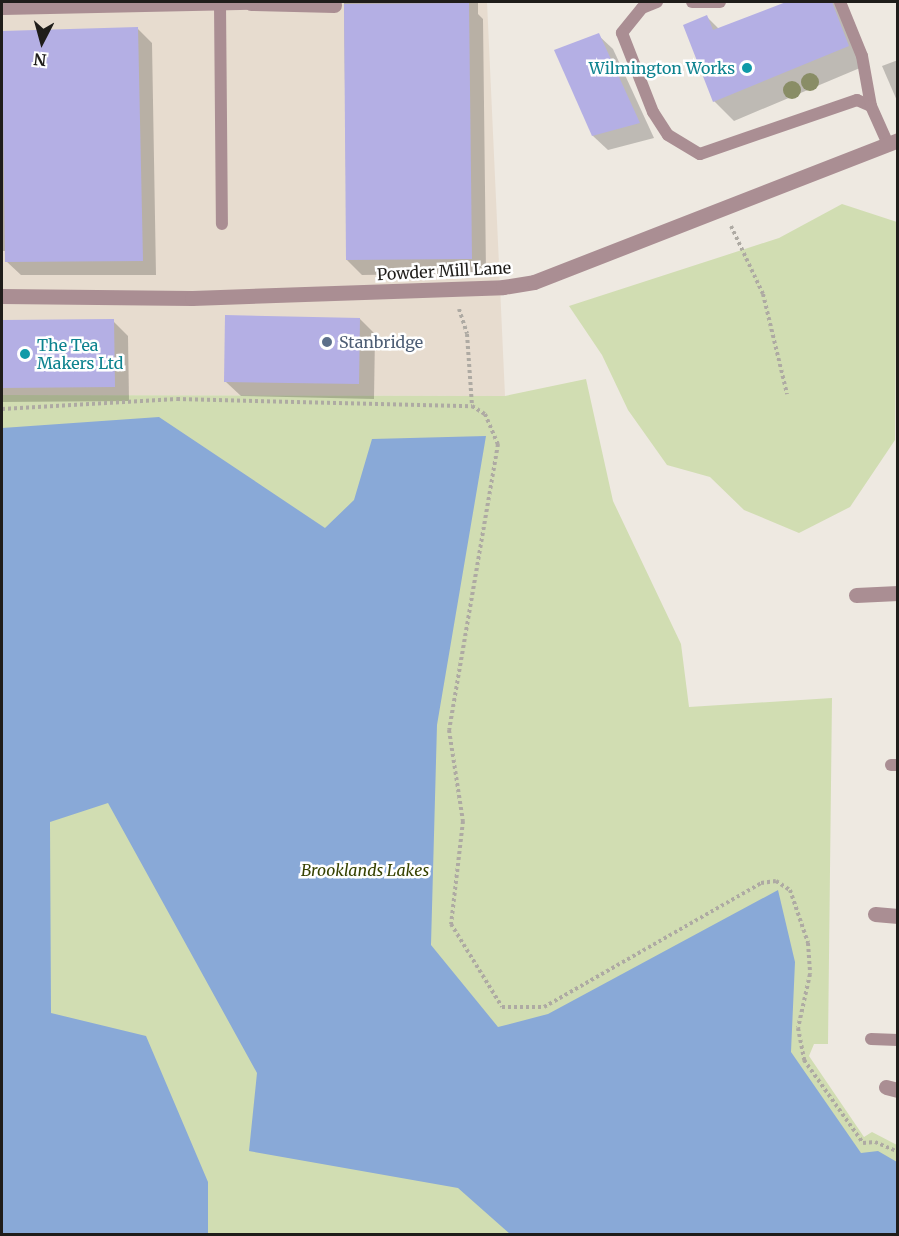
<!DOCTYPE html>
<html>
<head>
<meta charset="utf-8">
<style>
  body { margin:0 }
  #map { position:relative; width:899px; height:1236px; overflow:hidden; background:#eee9e1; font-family:Merriweather,serif }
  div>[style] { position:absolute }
  .built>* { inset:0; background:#e7dccf }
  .green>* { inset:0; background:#d1ddb2 }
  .water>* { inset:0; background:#89a9d7 }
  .shadow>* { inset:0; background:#0003 }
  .building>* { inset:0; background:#b4afe4 }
  .path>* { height:4px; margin-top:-2px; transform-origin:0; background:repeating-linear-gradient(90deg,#aeaaa3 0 3px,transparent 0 6px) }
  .service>* { height:12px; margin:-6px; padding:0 6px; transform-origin:6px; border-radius:6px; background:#aa8e93 }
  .minor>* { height:15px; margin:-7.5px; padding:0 7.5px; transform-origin:7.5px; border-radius:7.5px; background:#aa8e93 }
  .trees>* { width:18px; height:18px; margin:-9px; border-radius:50%; background:#898d66 }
  .dots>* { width:16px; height:16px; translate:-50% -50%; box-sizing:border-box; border:3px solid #fff; border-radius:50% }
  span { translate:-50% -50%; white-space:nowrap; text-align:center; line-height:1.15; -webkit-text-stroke:5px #fff; paint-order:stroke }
  .culture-label { font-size:16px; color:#0d838f }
  .right { translate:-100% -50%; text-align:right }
  .left { translate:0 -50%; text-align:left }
  .street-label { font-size:16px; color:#1f1d1a }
  .service-label { font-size:16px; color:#4e5e75 }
  .park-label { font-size:16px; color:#364201; font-style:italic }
  .frame { position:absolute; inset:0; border:3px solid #1f1d1a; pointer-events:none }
  .north { position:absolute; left:12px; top:12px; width:60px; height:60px; -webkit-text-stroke:4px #fff; paint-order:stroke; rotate:186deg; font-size:16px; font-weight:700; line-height:24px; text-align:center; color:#1f1d1a }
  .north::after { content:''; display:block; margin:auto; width:21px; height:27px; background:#1f1d1a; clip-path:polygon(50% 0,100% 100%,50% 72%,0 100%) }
</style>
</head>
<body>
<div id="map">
  <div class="built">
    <div style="clip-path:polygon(2px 2px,487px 2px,505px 396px,2px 395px)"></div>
  </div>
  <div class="green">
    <div style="clip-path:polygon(842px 204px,897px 222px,895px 440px,850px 507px,799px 533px,744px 510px,710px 477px,667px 465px,628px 410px,602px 355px,569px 306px,779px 238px)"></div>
    <div style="clip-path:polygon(586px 379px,613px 501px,681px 644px,689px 707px,832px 698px,828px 1044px,814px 1044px,809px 1056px,864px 1137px,872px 1132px,897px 1145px,897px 1234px,2px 1234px,2px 395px,505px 396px)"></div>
  </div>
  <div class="water">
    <div style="clip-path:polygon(159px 417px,325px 528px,354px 500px,372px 439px,486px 436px,437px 725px,431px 945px,498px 1027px,548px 1014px,778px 890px,795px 962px,791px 1052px,861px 1153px,878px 1151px,897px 1162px,897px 1234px,510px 1234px,458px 1188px,249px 1151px,257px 1073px,108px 803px,50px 822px,51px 1013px,146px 1036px,208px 1182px,208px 1234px,2px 1234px,2px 428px)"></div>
  </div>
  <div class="shadow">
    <div style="clip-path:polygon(344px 2px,478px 2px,478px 14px,483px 19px,486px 273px,362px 275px,347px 260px)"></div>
    <div style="clip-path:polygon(790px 2px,834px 2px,852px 19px,867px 65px,734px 121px,714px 101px,707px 17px,719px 29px)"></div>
    <div style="clip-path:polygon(137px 28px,152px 43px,156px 275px,21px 275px,6px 261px,6px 251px,2px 251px,2px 33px)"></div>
    <div style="clip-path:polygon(598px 35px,613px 49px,654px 138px,608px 150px,593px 136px)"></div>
    <div style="clip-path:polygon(898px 60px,898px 103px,882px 66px)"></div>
    <div style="clip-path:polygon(360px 319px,375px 334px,374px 399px,241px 396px,226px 382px)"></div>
    <div style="clip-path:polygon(113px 321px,128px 336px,129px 401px,2px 402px,2px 322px)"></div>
  </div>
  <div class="building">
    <div style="clip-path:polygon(786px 2px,832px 2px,849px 46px,713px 102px,683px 25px,707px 15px,713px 30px)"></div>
    <div style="clip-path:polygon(469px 3px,472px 259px,346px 260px,344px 4px)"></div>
    <div style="clip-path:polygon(138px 27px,143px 261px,5px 262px,2px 31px)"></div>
    <div style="clip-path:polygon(599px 33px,640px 123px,592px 136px,554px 50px)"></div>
    <div style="clip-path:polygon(225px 315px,360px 318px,359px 384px,224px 382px)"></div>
    <div style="clip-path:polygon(114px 319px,115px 387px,2px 388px,2px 320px)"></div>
  </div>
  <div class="path">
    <div style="left:731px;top:226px;width:75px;rotate:64.8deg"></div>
    <div style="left:763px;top:294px;width:103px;rotate:76.5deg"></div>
    <div style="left:459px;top:309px;width:26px;rotate:72deg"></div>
    <div style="left:467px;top:334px;width:72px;rotate:86deg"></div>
    <div style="left:2px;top:409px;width:175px;rotate:-3.3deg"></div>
    <div style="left:177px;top:399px;width:295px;rotate:1.4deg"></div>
    <div style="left:472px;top:406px;width:15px;rotate:32deg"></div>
    <div style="left:485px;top:414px;width:33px;rotate:67deg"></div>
    <div style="left:498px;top:444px;width:290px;rotate:99.7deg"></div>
    <div style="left:449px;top:730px;width:92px;rotate:81.3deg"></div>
    <div style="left:463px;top:821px;width:104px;rotate:96.6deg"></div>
    <div style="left:451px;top:924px;width:97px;rotate:58.4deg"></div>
    <div style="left:502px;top:1007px;width:42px"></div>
    <div style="left:544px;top:1007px;width:250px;rotate:-29.7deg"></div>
    <div style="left:761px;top:883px;width:15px;rotate:-8deg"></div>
    <div style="left:776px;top:881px;width:17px;rotate:33deg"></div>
    <div style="left:790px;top:890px;width:56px;rotate:71.2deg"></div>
    <div style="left:808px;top:943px;width:31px;rotate:86deg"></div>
    <div style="left:810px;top:974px;width:55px;rotate:102.5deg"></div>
    <div style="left:798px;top:1028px;width:33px;rotate:79deg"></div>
    <div style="left:804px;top:1060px;width:102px;rotate:54.6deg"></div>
    <div style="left:863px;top:1143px;width:12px;rotate:-5deg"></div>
    <div style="left:875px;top:1142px;width:25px;rotate:23deg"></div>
  </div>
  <div class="service">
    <div style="left:657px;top:2px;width:16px;rotate:158deg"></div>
    <div style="left:642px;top:8px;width:32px;rotate:129deg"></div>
    <div style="left:622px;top:33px;width:85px;rotate:68.6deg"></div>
    <div style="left:653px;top:112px;width:27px;rotate:57deg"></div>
    <div style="left:668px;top:135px;width:37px;rotate:31deg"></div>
    <div style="left:700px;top:154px;width:166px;rotate:-19deg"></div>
    <div style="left:857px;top:100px;width:15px;rotate:23deg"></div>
    <div style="left:692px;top:2px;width:28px"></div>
    <div style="left:840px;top:2px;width:58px;rotate:67.8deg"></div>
    <div style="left:862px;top:56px;width:51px;rotate:79.8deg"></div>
    <div style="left:871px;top:106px;width:42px;rotate:65.9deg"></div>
    <div style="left:220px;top:4px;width:220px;rotate:89.5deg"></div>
    <div style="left:891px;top:765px;width:7px"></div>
    <div style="left:871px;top:1039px;width:27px;rotate:2deg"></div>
  </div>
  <div class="minor">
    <div style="left:251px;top:3px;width:83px;rotate:1.4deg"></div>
    <div style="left:2px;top:7px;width:249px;rotate:-1.2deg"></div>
    <div style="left:2px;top:296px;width:190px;rotate:0.6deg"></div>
    <div style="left:192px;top:298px;width:311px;rotate:-2deg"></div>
    <div style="left:503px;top:287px;width:31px;rotate:-9deg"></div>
    <div style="left:534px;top:282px;width:391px;rotate:-21.3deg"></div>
    <div style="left:856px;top:595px;width:42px;rotate:-2.7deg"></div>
    <div style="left:875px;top:914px;width:23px;rotate:5deg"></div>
    <div style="left:886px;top:1087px;width:12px;rotate:14deg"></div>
  </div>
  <div class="trees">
    <div style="left:810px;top:82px"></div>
    <div style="left:792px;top:90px"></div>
  </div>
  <div class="dots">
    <div style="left:747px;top:68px;background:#0f9aa8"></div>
    <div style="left:327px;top:342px;background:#5c6f8a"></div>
    <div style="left:25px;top:354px;background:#0f9aa8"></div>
  </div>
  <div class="culture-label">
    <span class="right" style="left:735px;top:68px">Wilmington Works</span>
    <span class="left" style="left:37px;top:354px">The Tea<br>Makers Ltd</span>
  </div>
  <div class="street-label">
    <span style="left:444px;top:271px;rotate:-3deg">Powder Mill Lane</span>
  </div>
  <div class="service-label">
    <span class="left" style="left:339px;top:342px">Stanbridge</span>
  </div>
  <div class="park-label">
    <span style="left:365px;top:870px">Brooklands Lakes</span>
  </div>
  <div class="frame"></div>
  <div class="north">N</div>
</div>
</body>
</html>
